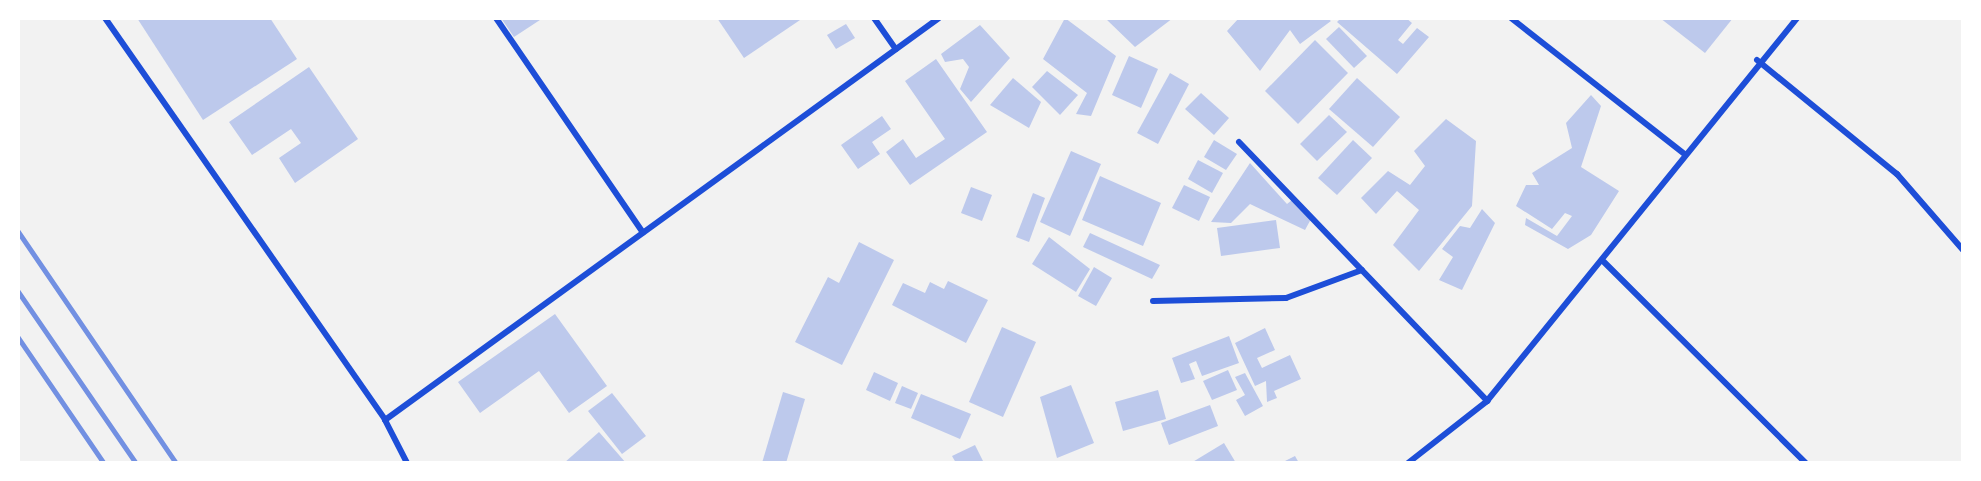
<!DOCTYPE html>
<html>
<head>
<meta charset="utf-8">
<style>
  body { margin:0 }
  #map { position:relative; width:1981px; height:481px; overflow:hidden; background:#f2f2f2; font-family:"Public Sans",sans-serif }
  div>[style] { position:absolute }
  .building>* { inset:0; background:#bdc9ec }
  .minor>* { height:6px; margin:-3px; padding:0 3px; transform-origin:3px; border-radius:3px; background:#1d4ed8 }
  .rail>* { height:4.5px; margin:-2.25px; padding:0 2.25px; transform-origin:2.25px; border-radius:2.25px; background:#7290e2 }
  span { translate:-50% -50%; white-space:nowrap; text-align:center; line-height:1.15; -webkit-text-stroke:6px #fff; paint-order:stroke }
  .frame { position:absolute; inset:0; border:20px solid #fff; pointer-events:none }
</style>
</head>
<body>
<div id="map">
  <div class="building">
    <div style="clip-path:polygon(137px 18px,270px 18px,297px 59px,203px 120px)"></div>
    <div style="clip-path:polygon(501px 18px,543px 18px,514px 37px)"></div>
    <div style="clip-path:polygon(717px 18px,803px 18px,744px 58px)"></div>
    <div style="clip-path:polygon(1065px 18px,1116px 56px,1091px 116px,1076px 114px,1087px 93px,1043px 59px)"></div>
    <div style="clip-path:polygon(1173px 18px,1135px 47px,1106px 19px,1107px 18px)"></div>
    <div style="clip-path:polygon(1239px 18px,1327px 18px,1331px 21px,1300px 44px,1290px 30px,1260px 71px,1227px 31px)"></div>
    <div style="clip-path:polygon(1341px 18px,1406px 18px,1412px 23px,1398px 40px,1403px 44px,1417px 28px,1429px 37px,1397px 74px,1337px 22px)"></div>
    <div style="clip-path:polygon(1660px 18px,1733px 18px,1705px 53px)"></div>
    <div style="clip-path:polygon(846px 24px,855px 38px,836px 49px,827px 35px)"></div>
    <div style="clip-path:polygon(980px 25px,1010px 58px,971px 102px,960px 89px,969px 67px,963px 59px,945px 62px,941px 54px)"></div>
    <div style="clip-path:polygon(1339px 27px,1367px 56px,1354px 68px,1326px 39px)"></div>
    <div style="clip-path:polygon(1315px 40px,1348px 73px,1298px 124px,1265px 91px)"></div>
    <div style="clip-path:polygon(1129px 56px,1158px 69px,1141px 108px,1112px 95px)"></div>
    <div style="clip-path:polygon(936px 59px,987px 132px,910px 185px,886px 152px,903px 139px,916px 158px,945px 139px,905px 81px)"></div>
    <div style="clip-path:polygon(309px 67px,358px 139px,295px 183px,279px 158px,301px 143px,291px 129px,252px 155px,229px 122px)"></div>
    <div style="clip-path:polygon(1047px 71px,1078px 95px,1060px 115px,1032px 87px)"></div>
    <div style="clip-path:polygon(1170px 73px,1189px 84px,1158px 144px,1137px 133px)"></div>
    <div style="clip-path:polygon(1013px 78px,1041px 102px,1029px 128px,990px 105px)"></div>
    <div style="clip-path:polygon(1357px 78px,1400px 117px,1373px 147px,1329px 109px)"></div>
    <div style="clip-path:polygon(1201px 93px,1229px 118px,1214px 135px,1185px 109px)"></div>
    <div style="clip-path:polygon(1591px 95px,1601px 106px,1581px 167px,1619px 191px,1591px 235px,1568px 249px,1525px 225px,1526px 218px,1557px 236px,1572px 216px,1565px 213px,1552px 229px,1516px 206px,1526px 185px,1539px 185px,1532px 173px,1572px 148px,1566px 123px)"></div>
    <div style="clip-path:polygon(1329px 115px,1347px 132px,1317px 161px,1300px 144px)"></div>
    <div style="clip-path:polygon(882px 116px,891px 129px,872px 142px,880px 154px,858px 169px,841px 145px)"></div>
    <div style="clip-path:polygon(1446px 119px,1476px 141px,1472px 206px,1419px 271px,1393px 245px,1419px 210px,1397px 191px,1376px 214px,1361px 198px,1388px 171px,1410px 185px,1425px 166px,1414px 151px)"></div>
    <div style="clip-path:polygon(1214px 140px,1237px 154px,1226px 170px,1204px 157px)"></div>
    <div style="clip-path:polygon(1353px 140px,1372px 158px,1337px 195px,1318px 178px)"></div>
    <div style="clip-path:polygon(1071px 151px,1101px 164px,1070px 236px,1040px 222px)"></div>
    <div style="clip-path:polygon(1198px 160px,1223px 173px,1212px 193px,1188px 179px)"></div>
    <div style="clip-path:polygon(1250px 163px,1287px 204px,1292px 200px,1311px 219px,1305px 230px,1250px 204px,1231px 223px,1211px 222px)"></div>
    <div style="clip-path:polygon(1100px 176px,1161px 203px,1143px 246px,1082px 220px)"></div>
    <div style="clip-path:polygon(1184px 185px,1210px 197px,1199px 221px,1172px 208px)"></div>
    <div style="clip-path:polygon(971px 187px,992px 195px,982px 221px,961px 213px)"></div>
    <div style="clip-path:polygon(1033px 193px,1045px 198px,1029px 242px,1016px 237px)"></div>
    <div style="clip-path:polygon(1482px 209px,1495px 223px,1462px 290px,1439px 280px,1453px 257px,1442px 249px,1460px 226px,1470px 228px)"></div>
    <div style="clip-path:polygon(1276px 220px,1280px 248px,1221px 256px,1217px 228px)"></div>
    <div style="clip-path:polygon(1090px 233px,1160px 265px,1152px 279px,1083px 247px)"></div>
    <div style="clip-path:polygon(1049px 237px,1090px 269px,1076px 292px,1032px 264px)"></div>
    <div style="clip-path:polygon(859px 242px,894px 260px,842px 365px,795px 342px,828px 277px,839px 283px)"></div>
    <div style="clip-path:polygon(1094px 267px,1112px 278px,1096px 306px,1078px 296px)"></div>
    <div style="clip-path:polygon(948px 281px,988px 300px,966px 343px,892px 305px,903px 283px,925px 293px,930px 282px,944px 289px)"></div>
    <div style="clip-path:polygon(555px 314px,607px 386px,569px 413px,539px 371px,480px 413px,458px 382px)"></div>
    <div style="clip-path:polygon(1002px 327px,1036px 342px,1003px 417px,969px 402px)"></div>
    <div style="clip-path:polygon(1265px 328px,1275px 350px,1257px 358px,1262px 368px,1290px 355px,1301px 379px,1274px 391px,1277px 398px,1267px 402px,1266px 381px,1255px 386px,1235px 343px)"></div>
    <div style="clip-path:polygon(1229px 336px,1239px 363px,1202px 376px,1196px 361px,1189px 364px,1195px 379px,1181px 383px,1172px 358px)"></div>
    <div style="clip-path:polygon(1228px 370px,1237px 390px,1212px 400px,1203px 381px)"></div>
    <div style="clip-path:polygon(874px 372px,898px 383px,890px 401px,866px 390px)"></div>
    <div style="clip-path:polygon(1245px 373px,1263px 406px,1245px 416px,1236px 400px,1245px 395px,1235px 377px)"></div>
    <div style="clip-path:polygon(1071px 385px,1094px 443px,1057px 458px,1040px 397px)"></div>
    <div style="clip-path:polygon(902px 386px,918px 393px,911px 409px,895px 403px)"></div>
    <div style="clip-path:polygon(1158px 390px,1166px 419px,1123px 431px,1115px 402px)"></div>
    <div style="clip-path:polygon(783px 392px,805px 399px,786px 463px,762px 463px)"></div>
    <div style="clip-path:polygon(612px 393px,646px 436px,622px 454px,588px 411px)"></div>
    <div style="clip-path:polygon(921px 394px,971px 414px,960px 439px,911px 418px)"></div>
    <div style="clip-path:polygon(1210px 405px,1218px 426px,1169px 445px,1161px 423px)"></div>
    <div style="clip-path:polygon(599px 432px,626px 463px,564px 463px)"></div>
    <div style="clip-path:polygon(1224px 443px,1236px 463px,1191px 463px)"></div>
    <div style="clip-path:polygon(975px 445px,984px 463px,956px 463px,952px 456px)"></div>
    <div style="clip-path:polygon(1295px 456px,1299px 463px,1281px 463px)"></div>
  </div>
  <div class="minor">
    <div style="left:105px;top:18px;width:490px;rotate:55.1deg"></div>
    <div style="left:385px;top:420px;width:48px;rotate:62.9deg"></div>
    <div style="left:496px;top:18px;width:260px;rotate:55.6deg"></div>
    <div style="left:874px;top:18px;width:38px;rotate:55deg"></div>
    <div style="left:1511px;top:18px;width:219px;rotate:38.1deg"></div>
    <div style="left:1757px;top:60px;width:181px;rotate:39.2deg"></div>
    <div style="left:1897px;top:174px;width:101px;rotate:49deg"></div>
    <div style="left:1239px;top:142px;width:359px;rotate:46.2deg"></div>
    <div style="left:1604px;top:262px;width:285px;rotate:44.9deg"></div>
    <div style="left:1153px;top:301px;width:133px;rotate:-1.3deg"></div>
    <div style="left:1286px;top:298px;width:81px;rotate:-20.2deg"></div>
    <div style="left:385px;top:420px;width:684px;rotate:-35.97deg"></div>
    <div style="left:1408px;top:463px;width:100px;rotate:-38.1deg"></div>
    <div style="left:1487px;top:401px;width:493px;rotate:-51deg"></div>
  </div>
  <div class="rail">
    <div style="left:18px;top:231px;width:281px;rotate:55.7deg"></div>
    <div style="left:18px;top:291px;width:209px;rotate:55.5deg"></div>
    <div style="left:18px;top:337px;width:153px;rotate:55.7deg"></div>
  </div>
  <div class="frame"></div>
</div>
</body>
</html>
